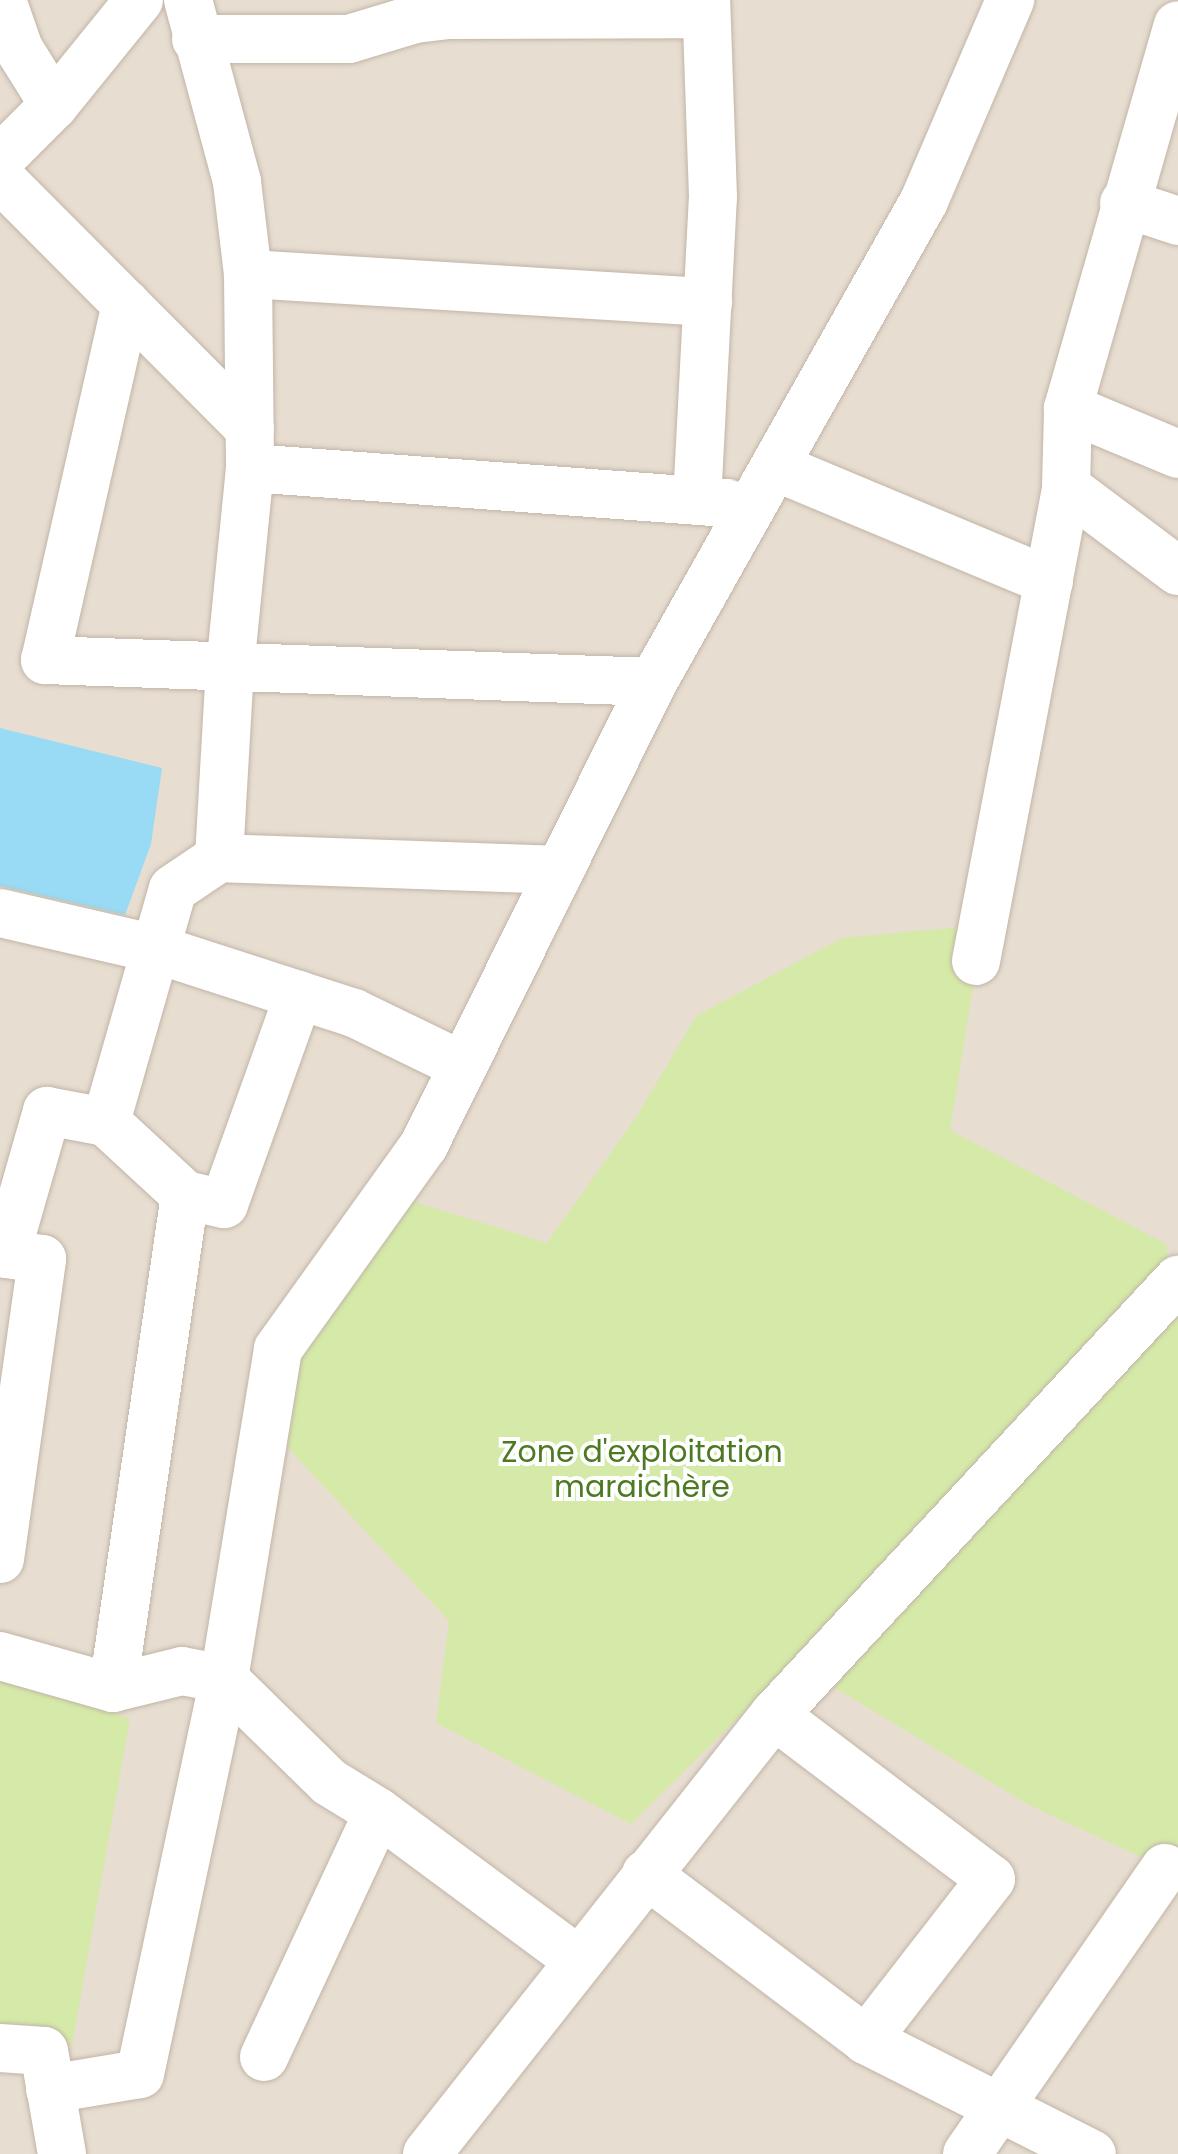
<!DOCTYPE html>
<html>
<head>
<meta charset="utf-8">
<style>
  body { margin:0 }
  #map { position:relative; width:1178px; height:2154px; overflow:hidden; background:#f2ece2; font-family:Poppins,sans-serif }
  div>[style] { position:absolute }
  .residential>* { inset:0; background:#e7ddd0 }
  .green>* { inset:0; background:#d5eaa8 }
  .water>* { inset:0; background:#99dbf4 }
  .roads { filter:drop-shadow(0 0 2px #c1b5a7) drop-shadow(0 0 2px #c1b5a7) }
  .minor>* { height:48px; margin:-24px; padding:0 24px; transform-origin:24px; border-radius:24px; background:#fff }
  span { translate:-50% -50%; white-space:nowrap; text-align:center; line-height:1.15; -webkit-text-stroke:8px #fff; paint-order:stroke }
  .park-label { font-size:30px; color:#4e7923 }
</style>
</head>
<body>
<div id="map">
  <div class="residential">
    <div style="clip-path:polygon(0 0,1178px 0,1178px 2154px,0 2154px)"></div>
  </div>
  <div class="green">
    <div style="clip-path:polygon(983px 925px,950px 1130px,1166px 1244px,1172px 1285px,1178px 1280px,1178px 1881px,1165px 1868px,1029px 1805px,812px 1674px,1146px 1313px,631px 1824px,436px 1723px,449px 1621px,266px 1424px,389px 1194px,547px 1243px,637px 1116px,696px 1016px,842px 938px)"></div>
    <div style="clip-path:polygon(0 1668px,130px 1719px,72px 2045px,0 2041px)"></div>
  </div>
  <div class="water">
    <div style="clip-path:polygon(0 728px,162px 768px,151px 844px,125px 915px,0 886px)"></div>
  </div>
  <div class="roads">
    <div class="minor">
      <div style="left:2px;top:0;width:52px;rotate:70.9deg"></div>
      <div style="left:19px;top:49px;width:66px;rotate:58deg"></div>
      <div style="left:188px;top:0;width:188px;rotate:74.9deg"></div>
      <div style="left:237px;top:182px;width:93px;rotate:83.2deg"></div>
      <div style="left:248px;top:274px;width:194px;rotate:89.4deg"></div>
      <div style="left:250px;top:468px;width:200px;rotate:95.7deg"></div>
      <div style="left:230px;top:667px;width:191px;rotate:93.3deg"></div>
      <div style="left:196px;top:39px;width:153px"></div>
      <div style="left:349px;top:39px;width:69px;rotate:-16.9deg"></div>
      <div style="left:415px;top:19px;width:32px;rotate:-7deg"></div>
      <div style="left:447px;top:15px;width:259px;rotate:-0.2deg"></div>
      <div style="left:0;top:159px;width:76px;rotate:-45deg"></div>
      <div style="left:54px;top:105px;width:135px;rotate:-51deg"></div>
      <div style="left:0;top:178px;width:354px;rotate:45.1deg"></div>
      <div style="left:1124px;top:203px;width:57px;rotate:18.4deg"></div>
      <div style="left:248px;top:274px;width:461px;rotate:3.5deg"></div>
      <div style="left:126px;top:304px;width:365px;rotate:102.8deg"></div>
      <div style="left:45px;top:660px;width:608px;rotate:2.07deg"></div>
      <div style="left:1068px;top:408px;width:119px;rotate:22.7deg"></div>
      <div style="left:776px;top:467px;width:296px;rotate:22.7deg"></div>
      <div style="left:250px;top:468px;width:478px;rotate:4.2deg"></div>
      <div style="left:1066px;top:487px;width:140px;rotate:36.9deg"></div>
      <div style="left:697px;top:501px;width:304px;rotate:-87deg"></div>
      <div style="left:713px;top:197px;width:197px;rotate:-92deg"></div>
      <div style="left:0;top:913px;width:160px;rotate:13deg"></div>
      <div style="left:156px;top:949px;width:208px;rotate:17.9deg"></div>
      <div style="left:354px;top:1013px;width:119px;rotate:25.9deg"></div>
      <div style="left:976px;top:961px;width:482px;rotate:-79.2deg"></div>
      <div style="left:1066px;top:487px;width:79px;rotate:-88.5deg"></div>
      <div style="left:1068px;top:408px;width:398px;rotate:-74deg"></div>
      <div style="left:106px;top:1122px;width:242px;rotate:-74deg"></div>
      <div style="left:173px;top:889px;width:55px;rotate:-34deg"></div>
      <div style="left:219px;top:858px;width:340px;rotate:2deg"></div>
      <div style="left:0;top:1559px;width:303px;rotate:-82deg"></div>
      <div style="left:42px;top:1259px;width:36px;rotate:-172deg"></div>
      <div style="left:6px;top:1254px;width:149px;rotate:-74deg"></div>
      <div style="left:47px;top:1111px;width:60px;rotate:10.6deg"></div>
      <div style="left:106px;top:1122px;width:108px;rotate:42.7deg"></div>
      <div style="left:185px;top:1195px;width:40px;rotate:13deg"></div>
      <div style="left:224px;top:1204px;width:222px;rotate:-70.3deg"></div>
      <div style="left:0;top:1656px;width:117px;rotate:15.8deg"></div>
      <div style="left:113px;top:1688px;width:71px;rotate:-13.8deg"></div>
      <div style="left:182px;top:1671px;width:43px;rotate:10.8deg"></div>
      <div style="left:224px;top:1679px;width:147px;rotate:44.4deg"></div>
      <div style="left:329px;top:1782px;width:57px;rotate:31.5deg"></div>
      <div style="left:378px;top:1812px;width:250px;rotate:36.5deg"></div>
      <div style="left:113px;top:1688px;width:498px;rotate:-81.7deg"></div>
      <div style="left:774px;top:1715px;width:272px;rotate:37.1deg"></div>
      <div style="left:991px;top:1879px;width:204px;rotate:127.8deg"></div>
      <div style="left:646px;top:1874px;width:276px;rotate:37deg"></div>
      <div style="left:866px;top:2040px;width:253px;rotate:26.8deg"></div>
      <div style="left:0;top:2048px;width:44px;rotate:3.9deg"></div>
      <div style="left:44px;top:2051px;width:105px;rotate:80.1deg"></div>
      <div style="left:264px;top:2057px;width:270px;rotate:-65deg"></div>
      <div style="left:50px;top:2089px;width:91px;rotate:-9.5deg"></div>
      <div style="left:140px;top:2074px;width:404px;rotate:-78deg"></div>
      <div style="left:224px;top:1679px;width:334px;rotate:-80.7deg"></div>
      <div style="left:278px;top:1349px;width:251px;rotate:-54.4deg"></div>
      <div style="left:424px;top:1145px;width:517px;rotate:-63.68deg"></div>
      <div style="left:653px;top:682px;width:552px;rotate:-60.6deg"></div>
      <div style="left:924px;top:201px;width:219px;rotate:-66.8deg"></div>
      <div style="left:427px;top:2154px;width:560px;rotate:-51.68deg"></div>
      <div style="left:774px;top:1715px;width:594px;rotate:-47.12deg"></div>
      <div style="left:967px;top:2154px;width:348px;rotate:-55.3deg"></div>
    </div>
  </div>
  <div class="park-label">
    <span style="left:642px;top:1469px">Zone d'exploitation<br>maraichère</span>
  </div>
</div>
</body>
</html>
